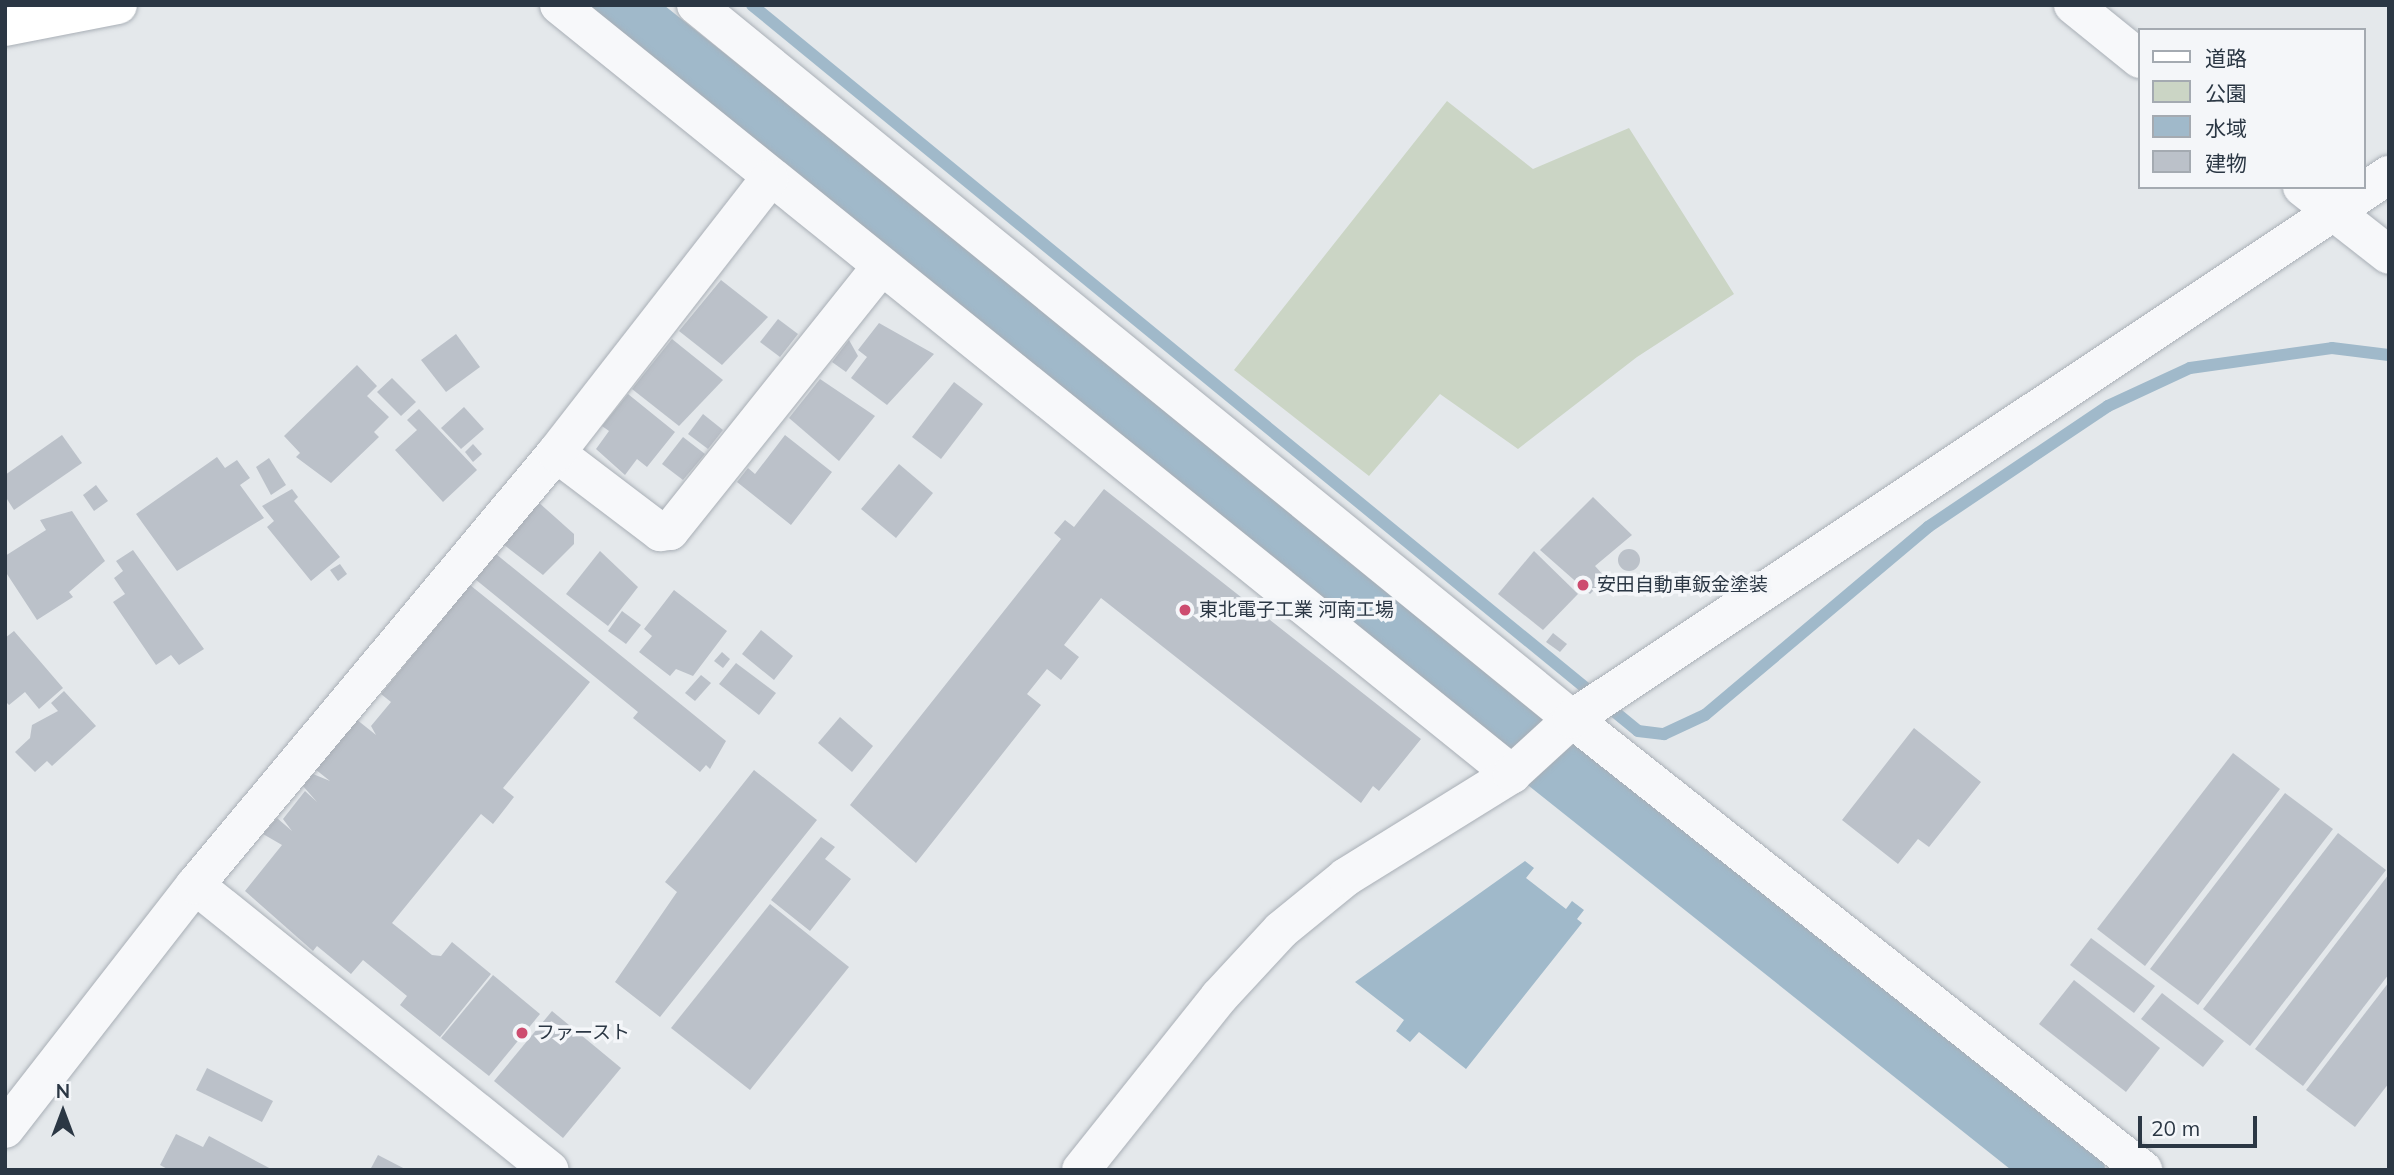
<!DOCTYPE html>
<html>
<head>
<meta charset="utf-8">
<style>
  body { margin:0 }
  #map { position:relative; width:2394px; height:1175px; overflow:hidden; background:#e4e8eb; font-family:Mulish,"Noto Sans JP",sans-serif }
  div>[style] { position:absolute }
  .green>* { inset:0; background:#cbd5c5 }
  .water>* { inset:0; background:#a0b9ca }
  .stream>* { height:12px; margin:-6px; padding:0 6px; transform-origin:6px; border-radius:6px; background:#a0b9ca }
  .river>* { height:72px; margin:-36px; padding:0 36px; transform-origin:36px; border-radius:36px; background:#a0b9ca }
  .building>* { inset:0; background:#bbc1c9 }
  .round { border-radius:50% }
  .roads { filter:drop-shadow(0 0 2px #a9afb6) drop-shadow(0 0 2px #a9afb6) }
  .minor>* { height:38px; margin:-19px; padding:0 19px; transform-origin:19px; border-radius:19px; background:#f7f8fa }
  .major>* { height:38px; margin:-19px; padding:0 19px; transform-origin:19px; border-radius:19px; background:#fff }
  .dots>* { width:19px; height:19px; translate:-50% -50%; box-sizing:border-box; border:4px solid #f4f6f9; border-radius:50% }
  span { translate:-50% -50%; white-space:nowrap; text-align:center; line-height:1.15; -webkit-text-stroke:7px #f4f6f9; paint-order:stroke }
  .poi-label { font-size:19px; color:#2b3744 }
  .left { translate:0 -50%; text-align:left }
  .frame { position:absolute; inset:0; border:7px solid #2b3744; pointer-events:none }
  .legend { position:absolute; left:2138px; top:28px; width:228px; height:161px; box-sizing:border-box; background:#f4f6f9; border:2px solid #a4aab1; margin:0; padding:9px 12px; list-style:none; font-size:21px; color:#2b3744 }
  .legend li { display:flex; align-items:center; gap:14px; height:35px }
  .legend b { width:35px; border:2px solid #a4aab1 }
  .north { position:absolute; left:28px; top:1077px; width:70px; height:70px; -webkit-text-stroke:5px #f4f6f9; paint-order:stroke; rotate:0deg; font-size:19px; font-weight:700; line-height:28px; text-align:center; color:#2b3744 }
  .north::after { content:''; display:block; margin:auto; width:24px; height:32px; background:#2b3744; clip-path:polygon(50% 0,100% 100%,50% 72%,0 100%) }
  .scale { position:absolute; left:2138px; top:1116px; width:119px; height:32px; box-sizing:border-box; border:4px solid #2b3744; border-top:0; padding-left:9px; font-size:21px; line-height:24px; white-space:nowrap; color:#2b3744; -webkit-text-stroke:5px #f4f6f9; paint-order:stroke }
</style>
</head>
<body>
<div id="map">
  <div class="green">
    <div style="clip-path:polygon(1447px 101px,1533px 169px,1629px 128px,1734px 294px,1637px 357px,1518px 449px,1440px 394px,1369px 476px,1234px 370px)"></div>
  </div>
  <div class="water">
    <div style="clip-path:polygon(1525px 861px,1534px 868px,1526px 878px,1566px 909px,1572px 901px,1584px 910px,1577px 919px,1582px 923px,1466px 1069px,1419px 1032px,1410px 1042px,1396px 1031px,1404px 1020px,1355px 982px)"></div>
  </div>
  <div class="stream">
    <div style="left:752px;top:5px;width:1145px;rotate:39.33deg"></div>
    <div style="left:1638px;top:731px;width:26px;rotate:7deg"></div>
    <div style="left:1664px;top:734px;width:45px;rotate:-24.9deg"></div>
    <div style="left:1705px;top:715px;width:292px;rotate:-40.1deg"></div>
    <div style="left:1928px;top:527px;width:217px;rotate:-33.9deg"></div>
    <div style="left:2108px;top:406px;width:90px;rotate:-24.9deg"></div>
    <div style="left:2190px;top:368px;width:143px;rotate:-8deg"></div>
    <div style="left:2332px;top:348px;width:57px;rotate:7deg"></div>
  </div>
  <div class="river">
    <div style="left:606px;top:5px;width:1870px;rotate:38.53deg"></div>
  </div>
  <div class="building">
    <div style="clip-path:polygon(721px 280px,768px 317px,722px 365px,679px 331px)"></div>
    <div style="clip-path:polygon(778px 319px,798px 334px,780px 357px,760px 342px)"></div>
    <div style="clip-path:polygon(879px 323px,934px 354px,887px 405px,851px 378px,867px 357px,858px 350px)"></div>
    <div style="clip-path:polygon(456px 334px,480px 367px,446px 392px,421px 360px)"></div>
    <div style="clip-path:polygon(672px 339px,723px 380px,679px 426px,632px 389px)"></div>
    <div style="clip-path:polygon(849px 340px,858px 356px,846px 372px,832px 362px)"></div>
    <div style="clip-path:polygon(357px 365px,377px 386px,367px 396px,389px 417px,374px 432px,379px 437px,331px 483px,296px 457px,300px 453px,284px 436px)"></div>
    <div style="clip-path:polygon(392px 378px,416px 402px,401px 416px,377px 392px)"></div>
    <div style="clip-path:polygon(820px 379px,875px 416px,839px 461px,789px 418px)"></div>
    <div style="clip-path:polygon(954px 382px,983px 404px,941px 459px,912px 437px)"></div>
    <div style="clip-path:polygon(628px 394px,675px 432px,647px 467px,637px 459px,625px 475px,596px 449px,609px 431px,602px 426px)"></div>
    <div style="clip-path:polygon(464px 407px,484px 429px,461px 449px,441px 428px)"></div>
    <div style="clip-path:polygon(419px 409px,477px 470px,443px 502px,395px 450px,417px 430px,407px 420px)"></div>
    <div style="clip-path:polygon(703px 414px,723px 430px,708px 449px,688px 434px)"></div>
    <div style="clip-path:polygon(62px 435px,82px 463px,14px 510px,5px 496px,5px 475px)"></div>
    <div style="clip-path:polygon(785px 435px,832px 472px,791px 525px,737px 482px,748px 468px,755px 474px)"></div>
    <div style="clip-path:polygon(683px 437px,705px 454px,683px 480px,662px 464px)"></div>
    <div style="clip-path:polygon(473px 444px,482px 454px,473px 462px,465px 452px)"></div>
    <div style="clip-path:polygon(217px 457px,225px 468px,237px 460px,250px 478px,240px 485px,264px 518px,177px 571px,136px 514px)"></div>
    <div style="clip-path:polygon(269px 458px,286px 485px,271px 495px,256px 467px)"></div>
    <div style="clip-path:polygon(899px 464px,933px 493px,896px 538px,861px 509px)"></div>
    <div style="clip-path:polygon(96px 485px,108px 501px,94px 511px,83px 495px)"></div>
    <div style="clip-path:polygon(292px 489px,298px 497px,294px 501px,340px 557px,311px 581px,267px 527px,274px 521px,262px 506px)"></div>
    <div style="clip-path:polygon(1104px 489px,1421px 739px,1379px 791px,1373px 786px,1361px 803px,1101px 598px,1064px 645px,1079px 657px,1061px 680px,1047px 669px,1027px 694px,1041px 705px,916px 863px,850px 805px,1061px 539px,1054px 533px,1065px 520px,1074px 527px)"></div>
    <div style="clip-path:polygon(1593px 497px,1632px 535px,1595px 566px,1606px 578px,1590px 594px,1540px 550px)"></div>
    <div style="clip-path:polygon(537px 501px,574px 534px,574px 544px,543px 575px,503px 544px)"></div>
    <div style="clip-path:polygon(72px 511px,105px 561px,69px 592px,73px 597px,37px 620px,5px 571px,5px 556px,46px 530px,40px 520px)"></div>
    <div class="round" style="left:1618px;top:549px;width:22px;height:22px"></div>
    <div style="clip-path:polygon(133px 550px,204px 649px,179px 665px,171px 655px,156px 665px,113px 602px,125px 594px,114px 578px,123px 571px,116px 561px)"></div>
    <div style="clip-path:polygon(600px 551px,638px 587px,608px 626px,566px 594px)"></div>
    <div style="clip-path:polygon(1534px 551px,1578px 594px,1543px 630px,1498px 594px)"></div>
    <div style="clip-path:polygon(496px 554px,726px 741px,710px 769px,706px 765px,700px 772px,633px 718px,638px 712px,475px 579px)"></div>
    <div style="clip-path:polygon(340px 564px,347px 574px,338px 581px,330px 570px)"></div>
    <div style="clip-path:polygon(470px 585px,590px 682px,503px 788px,514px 797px,493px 824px,481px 814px,392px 923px,432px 955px,441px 956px,452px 942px,491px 974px,440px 1037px,400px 1005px,407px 996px,363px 960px,351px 974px,317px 946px,313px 951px,245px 891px,282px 845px,263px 834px,277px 818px,292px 831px,283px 819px,305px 791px,317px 802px,303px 786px,313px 774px,330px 781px,315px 769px,356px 719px,376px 735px,371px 726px,391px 702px,381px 694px)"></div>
    <div style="clip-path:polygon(674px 590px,727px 631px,693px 676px,676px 669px,670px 676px,639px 652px,652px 636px,644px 629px)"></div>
    <div style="clip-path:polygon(622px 611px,641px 625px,626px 644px,608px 631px)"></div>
    <div style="clip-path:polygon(761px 630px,793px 656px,774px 680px,742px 654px)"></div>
    <div style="clip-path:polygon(14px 631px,63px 688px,39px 709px,25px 692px,9px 705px,5px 701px,5px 638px)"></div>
    <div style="clip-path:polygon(1553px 633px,1567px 644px,1560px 652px,1546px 642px)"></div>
    <div style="clip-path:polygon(722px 652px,730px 659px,723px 668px,714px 661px)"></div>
    <div style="clip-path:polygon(736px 663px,776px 693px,759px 715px,719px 684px)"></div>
    <div style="clip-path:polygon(701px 675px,711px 683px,695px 701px,685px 693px)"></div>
    <div style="clip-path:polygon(64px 691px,96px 726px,52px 766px,47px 761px,35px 772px,15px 752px,30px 738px,32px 725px,58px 711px,51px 703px)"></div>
    <div style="clip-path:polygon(840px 717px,873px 746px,852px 772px,818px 743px)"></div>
    <div style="clip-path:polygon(1914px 728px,1981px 782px,1929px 847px,1918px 839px,1898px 864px,1842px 820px)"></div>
    <div style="clip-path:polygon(2233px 753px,2280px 789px,2145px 966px,2097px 929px)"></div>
    <div style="clip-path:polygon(754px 770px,817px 820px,660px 1017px,615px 982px,677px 892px,665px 882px)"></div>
    <div style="clip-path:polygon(2285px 793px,2333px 829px,2198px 1005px,2150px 969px)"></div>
    <div style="clip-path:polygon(2338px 833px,2386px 870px,2250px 1046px,2203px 1009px)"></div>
    <div style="clip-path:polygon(821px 837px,835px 847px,825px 859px,851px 879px,810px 931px,771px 900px)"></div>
    <div style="clip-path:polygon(2389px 874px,2389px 974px,2303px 1086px,2255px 1049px)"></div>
    <div style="clip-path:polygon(770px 904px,849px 967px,750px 1090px,671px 1028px)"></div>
    <div style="clip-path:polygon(2091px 938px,2155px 986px,2134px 1013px,2070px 965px)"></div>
    <div style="clip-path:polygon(493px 975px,540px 1014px,489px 1076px,441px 1038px)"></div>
    <div style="clip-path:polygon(2074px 980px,2160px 1048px,2126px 1092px,2039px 1024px)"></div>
    <div style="clip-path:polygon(2389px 982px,2389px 1083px,2355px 1127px,2306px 1090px)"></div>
    <div style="clip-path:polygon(2162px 993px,2224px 1041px,2203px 1067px,2141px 1019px)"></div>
    <div style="clip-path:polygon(552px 1011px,621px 1068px,563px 1138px,494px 1081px)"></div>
    <div style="clip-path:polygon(207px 1068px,273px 1101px,262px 1122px,196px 1090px)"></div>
    <div style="clip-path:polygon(176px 1134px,203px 1147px,209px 1136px,273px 1170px,169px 1170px,160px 1165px)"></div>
    <div style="clip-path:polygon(378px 1155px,407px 1170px,370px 1170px)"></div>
  </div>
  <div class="roads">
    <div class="minor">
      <div style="left:559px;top:5px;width:1225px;rotate:38.9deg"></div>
      <div style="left:696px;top:5px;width:1130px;rotate:39.18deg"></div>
      <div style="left:1572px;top:719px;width:728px;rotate:38.3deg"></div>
      <div style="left:2073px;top:5px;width:86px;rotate:38.9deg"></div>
      <div style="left:2302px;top:187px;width:110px;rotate:38deg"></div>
      <div style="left:556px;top:453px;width:131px;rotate:37.2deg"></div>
      <div style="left:660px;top:532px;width:10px;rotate:-6deg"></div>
      <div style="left:670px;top:531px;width:338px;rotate:-51.4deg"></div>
      <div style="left:195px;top:885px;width:455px;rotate:38.8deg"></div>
      <div style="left:5px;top:1129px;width:309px;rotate:-52.1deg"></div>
      <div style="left:195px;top:885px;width:563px;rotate:-50.12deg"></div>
      <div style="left:556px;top:453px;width:347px;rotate:-52.1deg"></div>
      <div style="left:1081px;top:1170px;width:221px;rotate:-51.4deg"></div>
      <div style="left:1219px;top:997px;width:91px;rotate:-47.2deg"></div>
      <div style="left:1281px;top:930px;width:84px;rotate:-39.2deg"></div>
      <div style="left:1346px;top:877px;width:195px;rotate:-31.8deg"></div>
      <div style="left:1512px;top:774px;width:81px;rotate:-42.5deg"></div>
      <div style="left:1572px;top:719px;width:982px;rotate:-33.66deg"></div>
    </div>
    <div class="major">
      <div style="left:5px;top:27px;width:115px;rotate:-11deg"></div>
    </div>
  </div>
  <div class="dots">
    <div style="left:1583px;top:585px;background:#cd4c6f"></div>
    <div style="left:1185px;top:610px;background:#cd4c6f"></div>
    <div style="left:522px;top:1033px;background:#cd4c6f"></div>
  </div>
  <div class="poi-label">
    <span class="left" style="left:1597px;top:585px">安田自動車鈑金塗装</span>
    <span class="left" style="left:1199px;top:610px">東北電子工業 河南工場</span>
    <span class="left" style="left:536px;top:1033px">ファースト</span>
  </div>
  <div class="frame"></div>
  <ul class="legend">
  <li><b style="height:9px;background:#fff"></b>道路</li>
  <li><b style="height:19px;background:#cbd5c5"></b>公園</li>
  <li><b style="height:19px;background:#a0b9ca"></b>水域</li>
  <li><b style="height:19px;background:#bbc1c9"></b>建物</li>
  </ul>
  <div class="north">N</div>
  <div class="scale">20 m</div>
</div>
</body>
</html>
